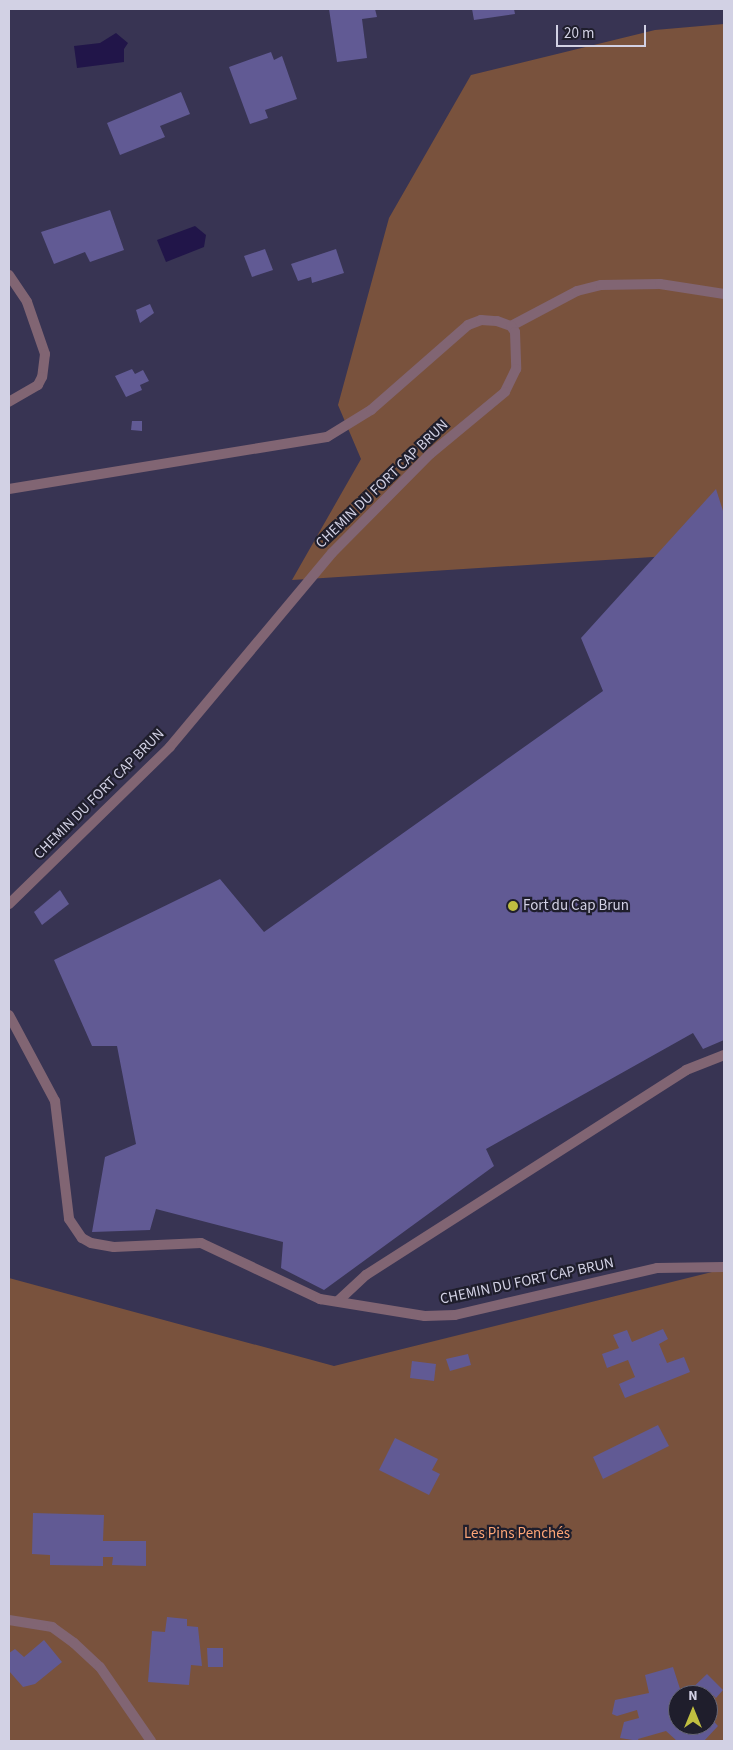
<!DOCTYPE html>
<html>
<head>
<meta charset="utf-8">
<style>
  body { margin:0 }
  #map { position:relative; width:733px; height:1750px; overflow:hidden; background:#383453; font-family:"Source Sans 3",sans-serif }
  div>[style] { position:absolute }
  .green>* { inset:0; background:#79523d }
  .water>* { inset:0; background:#211549 }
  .building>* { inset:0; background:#615a94 }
  .service>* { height:10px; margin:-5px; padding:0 5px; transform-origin:5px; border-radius:5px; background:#816573 }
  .minor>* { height:10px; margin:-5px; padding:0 5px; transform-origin:5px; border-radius:5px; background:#816573 }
  .dots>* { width:14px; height:14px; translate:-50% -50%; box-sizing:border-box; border:2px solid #1f1e2c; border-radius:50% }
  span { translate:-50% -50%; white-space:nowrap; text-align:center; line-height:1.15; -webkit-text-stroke:4.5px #1f1e2c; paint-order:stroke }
  .street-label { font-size:15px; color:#d2d1e4 }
  .poi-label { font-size:15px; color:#d2d1e4 }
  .left { translate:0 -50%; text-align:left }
  .park-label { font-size:15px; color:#fea577 }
  .frame { position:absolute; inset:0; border:10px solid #d2d1e4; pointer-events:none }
  .north { position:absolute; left:668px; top:1685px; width:50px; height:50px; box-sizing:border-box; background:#1f1e2c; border:1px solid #676676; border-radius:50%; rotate:0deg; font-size:14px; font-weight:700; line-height:20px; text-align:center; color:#d2d1e4 }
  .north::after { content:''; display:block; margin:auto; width:18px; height:22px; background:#c0be40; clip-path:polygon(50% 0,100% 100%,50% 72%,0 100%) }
  .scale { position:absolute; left:556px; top:25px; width:90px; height:22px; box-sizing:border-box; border:2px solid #d2d1e4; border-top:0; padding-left:6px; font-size:15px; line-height:18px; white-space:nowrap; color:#d2d1e4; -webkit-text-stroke:4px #1f1e2c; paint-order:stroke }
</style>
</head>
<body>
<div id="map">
  <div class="green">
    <div style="clip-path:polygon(724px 24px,724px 591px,700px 554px,292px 580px,361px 459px,338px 405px,389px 218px,471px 75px,655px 30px)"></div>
    <div style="clip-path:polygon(evenodd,724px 1269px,724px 1741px,9px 1741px,9px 1278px,334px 1366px,724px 1269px,678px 1695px,708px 1695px,708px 1725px,678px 1725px,678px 1695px)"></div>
  </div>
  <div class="water">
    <div style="clip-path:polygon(116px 33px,128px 43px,124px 49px,124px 62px,77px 68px,74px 46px,100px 43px)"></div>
    <div style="clip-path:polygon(195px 226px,206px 235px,204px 247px,166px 262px,157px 240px)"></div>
  </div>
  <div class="building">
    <div style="clip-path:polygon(329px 9px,375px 9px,377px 17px,362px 19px,367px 58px,337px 62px)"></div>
    <div style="clip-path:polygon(472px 9px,514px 9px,515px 14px,474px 20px)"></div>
    <div style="clip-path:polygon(271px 52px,274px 60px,282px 56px,297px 99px,265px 110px,268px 118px,250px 124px,229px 67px)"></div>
    <div style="clip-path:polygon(181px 92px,190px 114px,160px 126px,165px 137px,120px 155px,107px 123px)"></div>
    <div style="clip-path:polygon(110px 210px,124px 250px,90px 262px,85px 252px,54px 264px,41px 232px)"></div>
    <div style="clip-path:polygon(265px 249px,273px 270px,252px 277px,244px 256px)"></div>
    <div style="clip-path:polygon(336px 249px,344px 273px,312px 283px,311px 277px,298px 281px,291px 264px)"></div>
    <div style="clip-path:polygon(150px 304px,154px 313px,140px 323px,136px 310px)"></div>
    <div style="clip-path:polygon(132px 369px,135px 374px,143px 370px,149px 381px,140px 385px,142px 390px,126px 397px,115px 376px)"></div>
    <div style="clip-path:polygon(132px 421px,142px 421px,142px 431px,131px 430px)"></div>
    <div style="clip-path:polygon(716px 489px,724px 514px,724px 1040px,703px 1049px,693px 1033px,486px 1149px,494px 1166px,324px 1290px,281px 1268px,283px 1242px,156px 1209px,150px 1230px,92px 1232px,105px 1157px,136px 1144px,117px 1046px,92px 1046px,54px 960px,220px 879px,264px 932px,603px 691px,581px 638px)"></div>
    <div style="clip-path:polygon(60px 890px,69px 904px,42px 925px,34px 912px)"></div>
    <div style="clip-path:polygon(663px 1329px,668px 1339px,659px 1344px,667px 1363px,684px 1357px,690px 1372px,625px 1398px,619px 1384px,635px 1377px,628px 1360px,607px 1368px,602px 1354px,619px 1348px,613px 1335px,627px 1330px,632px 1342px)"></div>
    <div style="clip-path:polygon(468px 1354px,471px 1365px,450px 1371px,446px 1359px)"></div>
    <div style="clip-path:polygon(412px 1361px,436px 1364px,434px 1381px,410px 1378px)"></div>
    <div style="clip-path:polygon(658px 1425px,669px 1446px,603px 1479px,593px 1457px)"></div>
    <div style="clip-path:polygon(395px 1438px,438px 1459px,432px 1470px,440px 1474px,429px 1495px,379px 1470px)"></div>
    <div style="clip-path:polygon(33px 1513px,104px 1515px,103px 1541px,146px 1541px,146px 1566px,112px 1565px,113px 1557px,103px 1557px,103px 1566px,50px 1565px,50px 1555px,32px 1554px)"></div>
    <div style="clip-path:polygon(167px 1617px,187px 1619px,187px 1626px,198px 1627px,202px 1666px,191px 1665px,189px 1685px,148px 1682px,152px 1631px,165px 1632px)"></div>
    <div style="clip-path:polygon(44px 1640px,62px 1662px,35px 1684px,23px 1687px,9px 1671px,9px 1653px,15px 1649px,24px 1657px)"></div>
    <div style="clip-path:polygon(207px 1648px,223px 1648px,223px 1667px,208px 1667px)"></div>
    <div style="clip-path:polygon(673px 1667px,682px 1695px,678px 1695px,678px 1725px,708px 1725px,708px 1715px,718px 1726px,704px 1741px,677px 1741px,666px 1731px,638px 1739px,639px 1741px,620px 1738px,624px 1722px,639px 1718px,637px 1710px,617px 1716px,612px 1714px,615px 1700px,649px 1693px,645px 1675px)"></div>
    <div style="clip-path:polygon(707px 1674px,723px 1690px,716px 1698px,713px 1695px,708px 1701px,708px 1695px,685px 1695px)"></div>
  </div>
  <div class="service">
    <div style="left:511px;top:326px;width:75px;rotate:-27.9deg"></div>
    <div style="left:577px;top:291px;width:25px;rotate:-14deg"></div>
    <div style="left:601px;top:285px;width:59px;rotate:-1deg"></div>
    <div style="left:660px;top:284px;width:65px;rotate:8.9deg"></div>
    <div style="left:338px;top:1301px;width:38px;rotate:-43deg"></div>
    <div style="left:366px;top:1275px;width:380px;rotate:-32.6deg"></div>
    <div style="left:686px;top:1070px;width:41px;rotate:-21.5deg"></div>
  </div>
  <div class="minor">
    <div style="left:9px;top:275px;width:32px;rotate:56deg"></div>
    <div style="left:27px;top:302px;width:55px;rotate:70.9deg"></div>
    <div style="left:45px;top:354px;width:23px;rotate:97deg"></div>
    <div style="left:42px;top:377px;width:9px;rotate:117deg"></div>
    <div style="left:38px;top:385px;width:34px;rotate:150deg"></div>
    <div style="left:9px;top:489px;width:322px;rotate:-9.3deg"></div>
    <div style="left:327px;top:437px;width:52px;rotate:-31.5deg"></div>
    <div style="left:371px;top:410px;width:129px;rotate:-41.2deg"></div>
    <div style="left:468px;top:325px;width:14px;rotate:-21deg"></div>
    <div style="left:481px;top:320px;width:16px;rotate:4deg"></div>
    <div style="left:497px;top:321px;width:15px;rotate:20deg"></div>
    <div style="left:511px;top:326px;width:7px;rotate:56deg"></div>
    <div style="left:515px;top:332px;width:37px;rotate:88deg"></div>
    <div style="left:516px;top:369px;width:25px;rotate:116deg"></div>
    <div style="left:505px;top:392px;width:97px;rotate:140.4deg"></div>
    <div style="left:430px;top:454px;width:139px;rotate:134.7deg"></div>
    <div style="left:332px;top:553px;width:253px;rotate:129.9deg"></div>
    <div style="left:170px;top:747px;width:225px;rotate:135.7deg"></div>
    <div style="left:9px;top:1015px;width:98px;rotate:61.9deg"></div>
    <div style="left:55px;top:1101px;width:119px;rotate:83.2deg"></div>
    <div style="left:69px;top:1219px;width:23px;rotate:56deg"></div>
    <div style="left:82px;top:1238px;width:10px;rotate:29deg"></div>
    <div style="left:91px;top:1243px;width:23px;rotate:10deg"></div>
    <div style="left:114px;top:1247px;width:87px;rotate:-2.6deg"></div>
    <div style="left:201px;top:1243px;width:132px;rotate:25.2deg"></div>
    <div style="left:320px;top:1299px;width:106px;rotate:9.2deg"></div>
    <div style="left:425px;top:1316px;width:30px;rotate:-2deg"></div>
    <div style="left:455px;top:1315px;width:207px;rotate:-13.1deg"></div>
    <div style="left:657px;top:1268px;width:67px;rotate:-0.9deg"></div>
    <div style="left:9px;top:1620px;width:44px;rotate:9.2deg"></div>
    <div style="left:52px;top:1627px;width:27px;rotate:36deg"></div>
    <div style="left:74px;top:1643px;width:35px;rotate:43deg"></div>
    <div style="left:100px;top:1667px;width:90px;rotate:55.4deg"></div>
  </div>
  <div class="dots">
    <div style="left:513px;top:906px;background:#c0be40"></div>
  </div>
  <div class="street-label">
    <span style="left:382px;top:484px;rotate:-44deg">CHEMIN DU FORT CAP BRUN</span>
    <span style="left:99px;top:794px;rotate:-45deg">CHEMIN DU FORT CAP BRUN</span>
    <span style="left:527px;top:1281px;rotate:-12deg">CHEMIN DU FORT CAP BRUN</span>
  </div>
  <div class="poi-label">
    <span class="left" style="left:523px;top:906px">Fort du Cap Brun</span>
  </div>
  <div class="park-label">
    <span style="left:517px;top:1534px">Les Pins Penchés</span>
  </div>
  <div class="frame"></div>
  <div class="north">N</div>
  <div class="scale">20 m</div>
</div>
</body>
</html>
